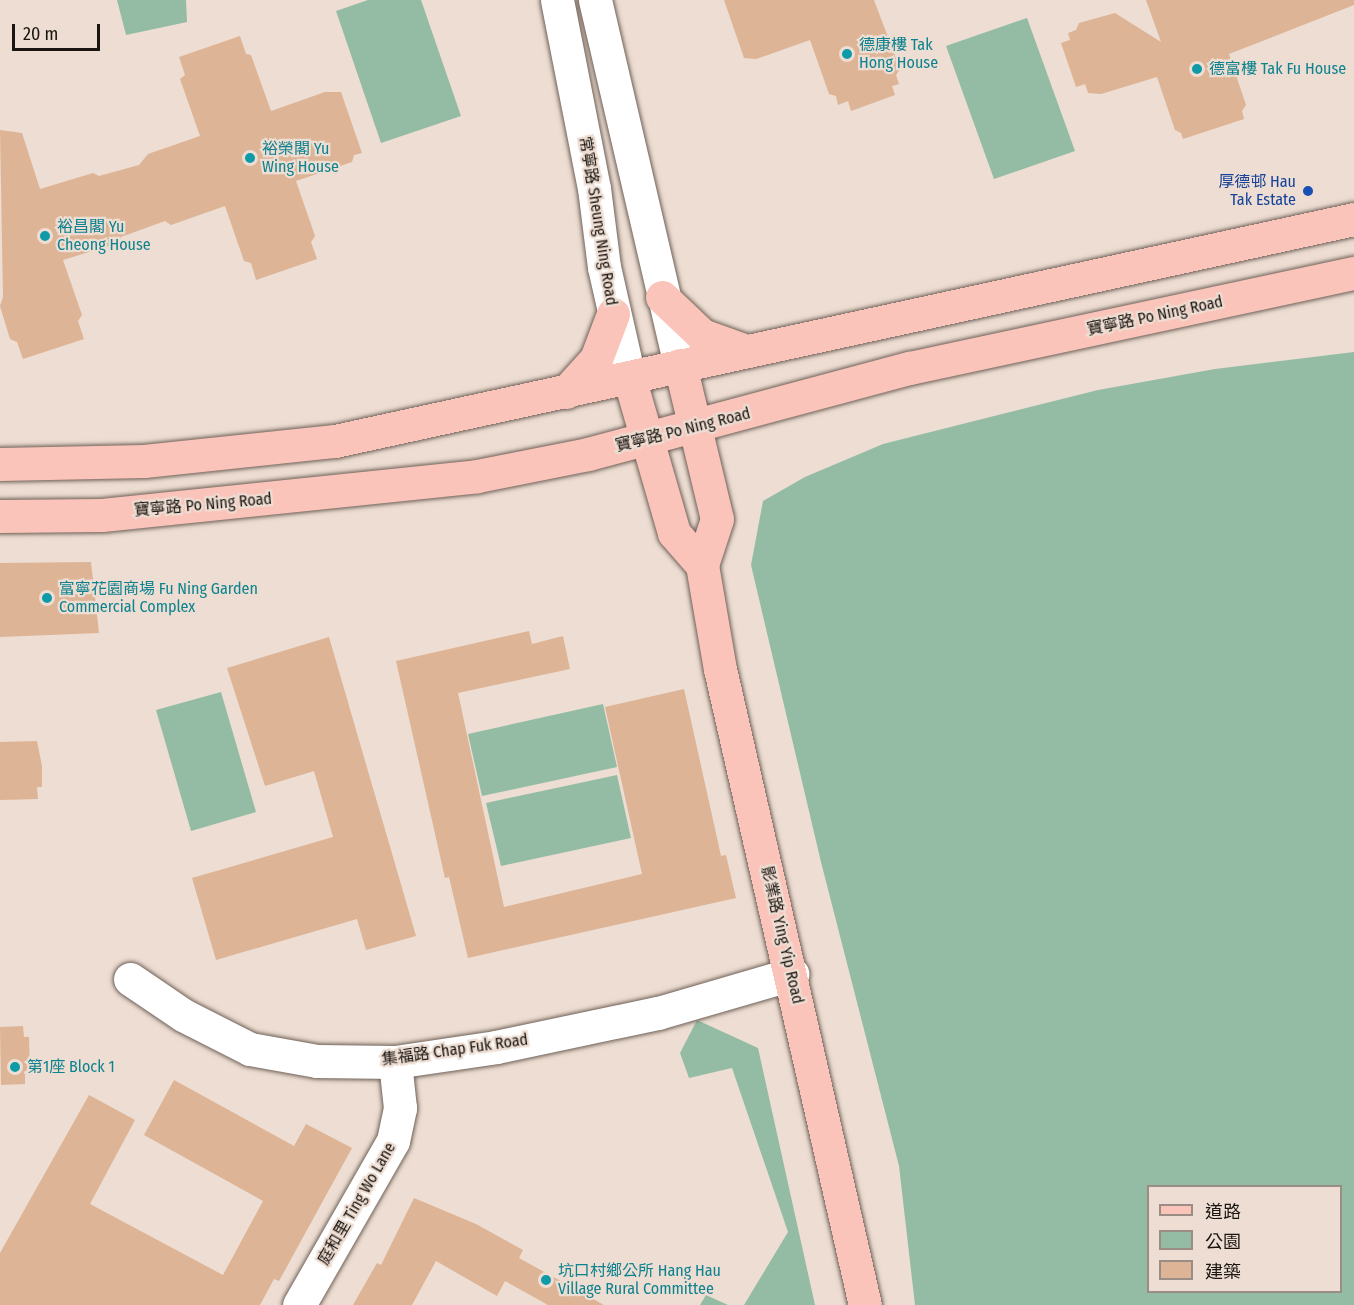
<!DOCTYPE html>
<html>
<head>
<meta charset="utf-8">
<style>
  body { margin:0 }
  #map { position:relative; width:1354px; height:1305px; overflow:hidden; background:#edddd2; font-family:"Fira Sans Condensed","Noto Sans TC",sans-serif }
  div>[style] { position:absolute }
  .green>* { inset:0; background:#94bca5 }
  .building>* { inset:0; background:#ddb496 }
  .roads { filter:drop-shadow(0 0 2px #6f6158) drop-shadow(0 0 2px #6f6158) }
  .minor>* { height:33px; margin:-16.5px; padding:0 16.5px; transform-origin:16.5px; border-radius:16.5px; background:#fff }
  .major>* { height:33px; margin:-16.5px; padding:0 16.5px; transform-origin:16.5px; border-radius:16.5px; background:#fbc4ba }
  .dots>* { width:16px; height:16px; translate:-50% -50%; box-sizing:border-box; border:3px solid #edddd2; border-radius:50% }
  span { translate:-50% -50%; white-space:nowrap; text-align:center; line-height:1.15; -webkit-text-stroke:4.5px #edddd2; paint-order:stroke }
  .culture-label { font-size:16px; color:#0d838f }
  .left { translate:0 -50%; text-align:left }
  .transit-label { font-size:16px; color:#164399 }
  .right { translate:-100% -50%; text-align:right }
  .street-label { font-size:16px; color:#1a1511 }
  .legend { position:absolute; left:1147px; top:1185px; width:195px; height:108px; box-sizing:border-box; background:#edddd2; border:2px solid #998d85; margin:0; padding:8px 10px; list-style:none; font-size:18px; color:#1a1511 }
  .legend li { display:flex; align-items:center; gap:12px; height:30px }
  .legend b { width:30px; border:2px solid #998d85 }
  .scale { position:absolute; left:12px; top:24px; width:88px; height:27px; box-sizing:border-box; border:3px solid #1a1511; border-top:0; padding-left:8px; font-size:18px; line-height:21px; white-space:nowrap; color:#1a1511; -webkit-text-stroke:4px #edddd2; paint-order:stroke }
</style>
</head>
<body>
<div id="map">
  <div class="green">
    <div style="clip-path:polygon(117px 0,186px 0,187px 22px,126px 35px)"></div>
    <div style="clip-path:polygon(368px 0,421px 0,461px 116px,381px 143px,336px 11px)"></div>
    <div style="clip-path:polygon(1027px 18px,1075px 151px,994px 179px,946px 46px)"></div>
    <div style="clip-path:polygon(evenodd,1354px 352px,1354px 1305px,915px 1305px,899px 1166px,821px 862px,751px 565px,763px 501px,805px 477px,883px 444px,1098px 390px,1215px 369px,1354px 352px,1148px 1186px,1340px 1186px,1340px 1292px,1148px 1292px,1148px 1186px)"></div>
    <div style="clip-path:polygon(221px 692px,256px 812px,191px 831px,156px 710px)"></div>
    <div style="clip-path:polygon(603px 704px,617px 767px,482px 796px,468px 734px)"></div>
    <div style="clip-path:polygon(617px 775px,631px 838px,501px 866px,486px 803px)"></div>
    <div style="clip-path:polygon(697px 1020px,758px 1048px,815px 1305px,744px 1305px,788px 1232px,732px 1068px,689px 1078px,680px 1053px)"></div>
    <div style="clip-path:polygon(706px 1295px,728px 1305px,700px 1305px)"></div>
  </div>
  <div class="building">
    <div style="clip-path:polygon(724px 0,874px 0,900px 69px,896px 75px,899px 84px,892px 86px,895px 95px,851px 111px,848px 101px,838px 105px,836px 96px,829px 94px,810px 40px,756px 59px,744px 58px)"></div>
    <div style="clip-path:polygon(1146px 0,1354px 0,1354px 5px,1229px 54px,1246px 105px,1242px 111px,1244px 119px,1183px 139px,1181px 133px,1175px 130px,1157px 77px,1101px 94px,1088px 93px,1085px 84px,1076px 87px,1061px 43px,1070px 40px,1068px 33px,1076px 30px,1079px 23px,1115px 13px,1161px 42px)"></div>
    <div style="clip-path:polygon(240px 36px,246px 54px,251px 55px,271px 111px,325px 92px,341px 92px,362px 153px,354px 155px,352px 162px,296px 181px,315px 236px,311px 242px,317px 259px,256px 280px,251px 263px,244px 261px,225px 206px,171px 225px,165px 221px,121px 237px,118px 243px,63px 260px,82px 315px,78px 321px,84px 339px,23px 359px,17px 342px,10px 339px,0 306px,3px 297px,0 130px,22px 133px,40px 189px,93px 173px,99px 176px,139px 165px,148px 154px,200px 136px,180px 79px,185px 75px,179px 57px)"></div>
    <div style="clip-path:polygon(91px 562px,99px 633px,0 637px,0 563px)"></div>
    <div style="clip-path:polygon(529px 631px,532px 644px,563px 636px,570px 669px,458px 693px,504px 907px,642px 874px,605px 707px,684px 689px,721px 856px,726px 855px,736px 898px,468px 958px,449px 877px,445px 878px,396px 661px)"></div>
    <div style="clip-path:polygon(329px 637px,416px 936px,366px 950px,357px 919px,216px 960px,192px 878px,333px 837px,314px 771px,265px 786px,227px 668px)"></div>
    <div style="clip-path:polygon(37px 741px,42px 766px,42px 787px,37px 787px,38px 799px,0 800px,0 742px)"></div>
    <div style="clip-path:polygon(23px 1026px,24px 1037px,29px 1037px,30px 1073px,25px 1073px,25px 1084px,1px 1085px,0 1027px)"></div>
    <div style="clip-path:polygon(174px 1080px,294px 1146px,306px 1124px,352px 1148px,279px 1281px,274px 1279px,260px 1305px,0 1305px,0 1253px,89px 1095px,135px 1120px,90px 1204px,223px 1275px,263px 1201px,144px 1135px)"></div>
    <div style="clip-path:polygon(414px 1198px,476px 1224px,523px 1250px,519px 1258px,604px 1305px,548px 1305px,505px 1281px,497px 1296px,436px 1261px,412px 1305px,353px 1305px,377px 1263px,381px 1265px)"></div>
  </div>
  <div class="roads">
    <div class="minor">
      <div style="left:557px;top:0;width:192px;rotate:78.9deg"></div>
      <div style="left:594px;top:188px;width:80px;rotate:82.8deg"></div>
      <div style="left:604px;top:267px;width:113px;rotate:77.2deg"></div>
      <div style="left:595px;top:0;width:375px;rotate:76.9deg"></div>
      <div style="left:130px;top:979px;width:64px;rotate:34.2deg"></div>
      <div style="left:183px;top:1015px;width:75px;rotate:26.9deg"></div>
      <div style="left:250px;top:1049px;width:68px;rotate:10.2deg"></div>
      <div style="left:317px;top:1061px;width:78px;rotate:0.7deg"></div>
      <div style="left:395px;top:1062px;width:102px;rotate:-8.4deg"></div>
      <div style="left:496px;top:1047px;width:166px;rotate:-11.9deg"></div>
      <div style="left:658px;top:1013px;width:140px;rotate:-16.2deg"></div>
      <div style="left:299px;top:1305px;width:189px;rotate:-60.2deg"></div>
      <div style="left:393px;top:1141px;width:34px;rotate:-78deg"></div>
      <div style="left:400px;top:1108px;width:46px;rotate:-96.2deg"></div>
    </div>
    <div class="major">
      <div style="left:662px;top:297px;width:55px;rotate:43.5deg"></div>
      <div style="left:702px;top:335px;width:45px;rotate:19.7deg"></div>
      <div style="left:680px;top:365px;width:158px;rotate:76.5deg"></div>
      <div style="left:717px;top:519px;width:48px;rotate:108.1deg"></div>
      <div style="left:702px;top:565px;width:106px;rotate:80.2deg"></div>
      <div style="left:720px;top:669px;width:652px;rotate:77.16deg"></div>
      <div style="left:629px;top:377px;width:162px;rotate:73.9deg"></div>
      <div style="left:674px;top:533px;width:43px;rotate:48.8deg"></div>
      <div style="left:566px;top:392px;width:45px;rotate:-47.7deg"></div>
      <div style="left:596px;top:359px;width:48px;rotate:-69.3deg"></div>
      <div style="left:0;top:464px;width:144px;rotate:-1.2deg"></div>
      <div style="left:144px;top:461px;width:192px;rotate:-6deg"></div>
      <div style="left:335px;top:441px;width:1043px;rotate:-12.29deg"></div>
      <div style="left:0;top:516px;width:102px;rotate:-0.6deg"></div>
      <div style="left:102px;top:515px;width:377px;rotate:-5.9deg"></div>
      <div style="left:477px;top:476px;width:113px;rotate:-11.2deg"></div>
      <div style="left:588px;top:454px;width:333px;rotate:-15deg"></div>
      <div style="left:910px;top:368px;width:454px;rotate:-12.1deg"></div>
    </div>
  </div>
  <div class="dots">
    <div style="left:847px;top:54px;background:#0f9aa8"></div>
    <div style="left:1197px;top:69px;background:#0f9aa8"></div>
    <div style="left:250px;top:158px;background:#0f9aa8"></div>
    <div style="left:1308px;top:191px;background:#1a4fb4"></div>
    <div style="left:45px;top:236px;background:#0f9aa8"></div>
    <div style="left:47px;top:598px;background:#0f9aa8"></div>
    <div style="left:15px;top:1067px;background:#0f9aa8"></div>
    <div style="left:546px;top:1280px;background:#0f9aa8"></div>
  </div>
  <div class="culture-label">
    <span class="left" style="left:859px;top:54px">德康樓 Tak<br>Hong House</span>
    <span class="left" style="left:1209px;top:69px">德富樓 Tak Fu House</span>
    <span class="left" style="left:262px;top:158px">裕榮閣 Yu<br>Wing House</span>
    <span class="left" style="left:57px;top:236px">裕昌閣 Yu<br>Cheong House</span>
    <span class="left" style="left:59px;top:598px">富寧花園商場 Fu Ning Garden<br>Commercial Complex</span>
    <span class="left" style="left:27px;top:1067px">第1座 Block 1</span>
    <span class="left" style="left:558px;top:1280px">坑口村鄉公所 Hang Hau<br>Village Rural Committee</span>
  </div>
  <div class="transit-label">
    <span class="right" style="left:1296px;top:191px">厚德邨 Hau<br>Tak Estate</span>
  </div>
  <div class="street-label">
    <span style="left:598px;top:221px;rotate:81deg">常寧路 Sheung Ning Road</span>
    <span style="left:1155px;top:316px;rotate:-12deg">寶寧路 Po Ning Road</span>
    <span style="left:683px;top:430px;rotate:-14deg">寶寧路 Po Ning Road</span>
    <span style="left:203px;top:505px;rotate:-5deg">寶寧路 Po Ning Road</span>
    <span style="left:782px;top:935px;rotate:77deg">影業路 Ying Yip Road</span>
    <span style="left:455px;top:1050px;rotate:-8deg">集福路 Chap Fuk Road</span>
    <span style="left:357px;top:1204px;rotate:-60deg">庭和里 Ting Wo Lane</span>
  </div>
  <ul class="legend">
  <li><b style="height:8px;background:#fbc4ba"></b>道路</li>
  <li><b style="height:16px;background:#94bca5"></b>公園</li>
  <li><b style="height:16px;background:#ddb496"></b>建築</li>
  </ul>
  <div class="scale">20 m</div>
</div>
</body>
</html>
